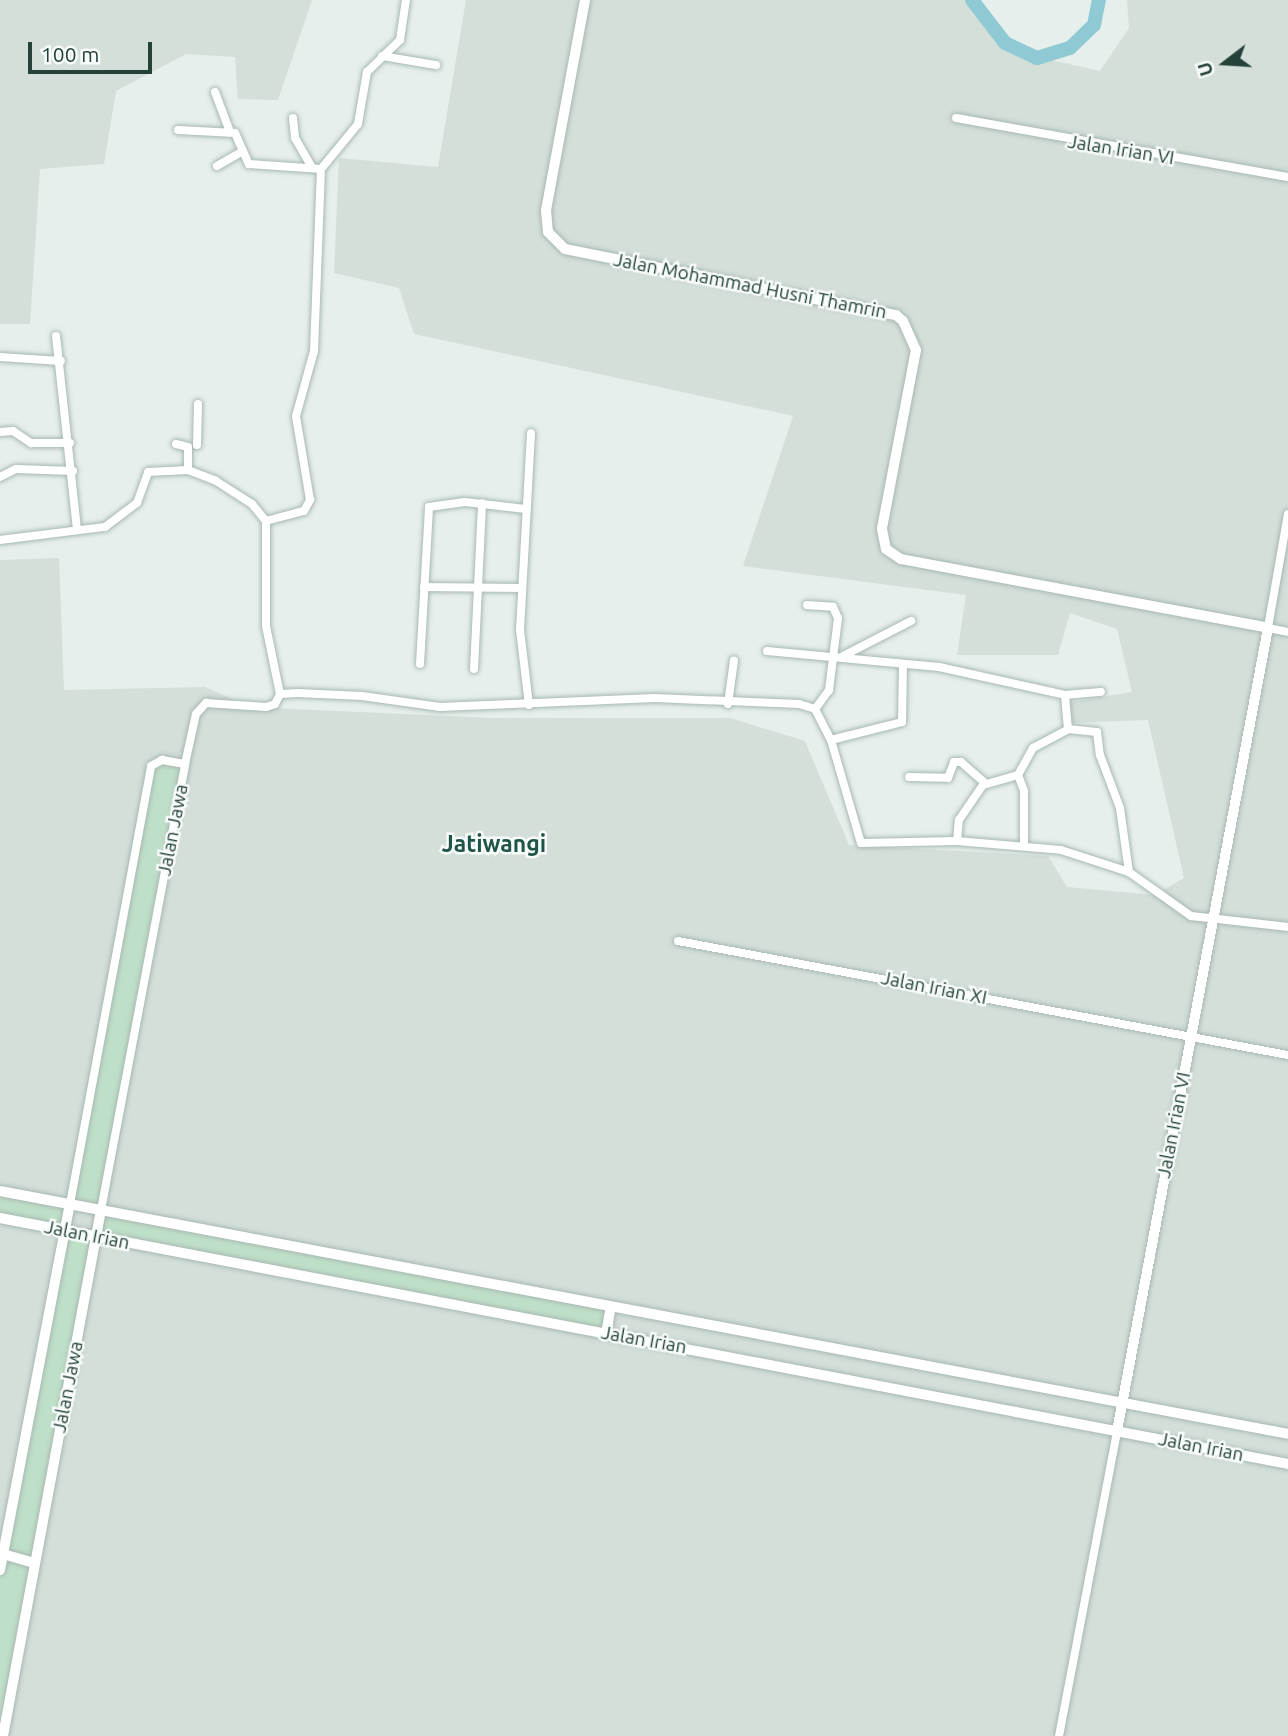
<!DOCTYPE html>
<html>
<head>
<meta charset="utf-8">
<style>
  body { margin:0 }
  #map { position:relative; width:1288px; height:1736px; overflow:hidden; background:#e6efeb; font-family:Ubuntu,sans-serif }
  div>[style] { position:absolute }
  .built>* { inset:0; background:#d4dfda }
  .green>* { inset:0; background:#bfe0c8 }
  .river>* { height:14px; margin:-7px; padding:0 7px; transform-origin:7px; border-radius:7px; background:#8ec9d4 }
  .roads { filter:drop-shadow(0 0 2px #a8b8b2) drop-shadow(0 0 2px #a8b8b2) }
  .minor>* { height:8px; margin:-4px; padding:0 4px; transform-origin:4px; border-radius:4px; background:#fff }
  .tertiary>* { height:10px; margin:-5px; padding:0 5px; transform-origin:5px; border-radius:5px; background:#fff }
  span { translate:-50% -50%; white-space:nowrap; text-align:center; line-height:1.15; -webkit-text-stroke:5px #f7fbf9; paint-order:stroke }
  .street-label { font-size:19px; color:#24423a }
  .quarter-label { font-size:23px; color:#1f5548; font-weight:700 }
  .north { position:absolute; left:1190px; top:28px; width:70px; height:70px; -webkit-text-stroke:5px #f7fbf9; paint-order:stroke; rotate:253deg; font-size:19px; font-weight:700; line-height:28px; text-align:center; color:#24423a }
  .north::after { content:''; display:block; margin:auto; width:24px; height:32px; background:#24423a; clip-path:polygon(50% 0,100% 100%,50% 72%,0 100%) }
  .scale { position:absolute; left:28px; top:42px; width:124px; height:32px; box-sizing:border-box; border:4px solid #24423a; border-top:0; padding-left:9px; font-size:21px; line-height:24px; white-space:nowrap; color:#24423a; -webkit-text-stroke:5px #f7fbf9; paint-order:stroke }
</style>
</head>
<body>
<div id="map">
  <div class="built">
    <div style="clip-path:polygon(0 0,312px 0,278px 100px,238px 99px,235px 57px,186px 54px,116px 91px,104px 164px,40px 169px,30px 324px,0 324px)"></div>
    <div style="clip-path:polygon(466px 0,965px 0,1006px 50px,1100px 71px,1129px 28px,1127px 0,1288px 0,1288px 1736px,0 1736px,0 560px,59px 558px,64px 690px,205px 687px,251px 707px,493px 718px,730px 718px,805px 741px,849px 845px,1048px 856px,1067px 887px,1155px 895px,1184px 878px,1148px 720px,1067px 723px,1065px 703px,1132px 692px,1117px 629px,1070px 613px,1058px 655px,957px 655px,966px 595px,743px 566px,793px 416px,414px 334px,399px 288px,334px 273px,339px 158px,438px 167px)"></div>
  </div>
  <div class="green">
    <div style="clip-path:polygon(evenodd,155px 761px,185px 764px,101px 1210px,611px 1306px,606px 1334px,97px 1237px,0 1736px,0 1570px,64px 1230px,0 1218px,0 1191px,69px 1204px,155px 761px,70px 1204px,101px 1210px,97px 1237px,65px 1230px,70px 1204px)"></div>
  </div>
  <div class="river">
    <div style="left:972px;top:0;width:54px;rotate:52.5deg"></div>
    <div style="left:1005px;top:43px;width:35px;rotate:25deg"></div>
    <div style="left:1037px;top:58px;width:34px;rotate:-17deg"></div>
    <div style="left:1070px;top:48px;width:33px;rotate:-44deg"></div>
    <div style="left:1094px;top:25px;width:25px;rotate:-79deg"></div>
  </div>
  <div class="roads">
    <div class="minor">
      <div style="left:382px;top:56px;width:55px;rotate:9.5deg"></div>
      <div style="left:215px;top:92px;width:43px;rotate:69.4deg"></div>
      <div style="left:293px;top:118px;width:20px;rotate:84deg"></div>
      <div style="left:295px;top:138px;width:34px;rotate:60deg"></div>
      <div style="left:956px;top:118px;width:337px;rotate:10.1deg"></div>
      <div style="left:178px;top:130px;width:57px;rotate:3deg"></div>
      <div style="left:235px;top:133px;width:34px;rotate:66deg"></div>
      <div style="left:249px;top:164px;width:72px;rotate:4deg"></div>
      <div style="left:217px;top:166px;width:30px;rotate:-30deg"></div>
      <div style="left:56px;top:336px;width:194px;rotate:83.8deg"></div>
      <div style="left:0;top:357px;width:61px;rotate:3.8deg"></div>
      <div style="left:0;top:432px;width:13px;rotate:-4deg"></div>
      <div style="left:13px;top:431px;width:22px;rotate:34deg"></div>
      <div style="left:31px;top:443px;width:39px"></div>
      <div style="left:176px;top:444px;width:12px;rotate:14deg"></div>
      <div style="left:188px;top:447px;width:23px;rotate:90deg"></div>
      <div style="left:197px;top:445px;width:41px;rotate:-88.6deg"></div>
      <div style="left:0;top:477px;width:18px;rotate:-27deg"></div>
      <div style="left:16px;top:469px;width:57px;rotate:2deg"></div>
      <div style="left:1288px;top:514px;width:116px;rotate:100deg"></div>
      <div style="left:1268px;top:628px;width:20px;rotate:11deg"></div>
      <div style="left:266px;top:521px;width:39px;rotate:-15deg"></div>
      <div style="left:304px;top:511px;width:13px;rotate:-61deg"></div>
      <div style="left:310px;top:500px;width:85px;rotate:-99.5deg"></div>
      <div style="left:296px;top:416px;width:67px;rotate:-74.5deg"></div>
      <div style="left:314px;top:351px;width:182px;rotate:-87.8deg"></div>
      <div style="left:321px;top:169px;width:58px;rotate:-50.6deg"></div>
      <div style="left:358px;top:124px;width:53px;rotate:-80.2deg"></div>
      <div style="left:367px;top:72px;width:46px;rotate:-44.1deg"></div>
      <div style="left:400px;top:40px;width:40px;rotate:-81.5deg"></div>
      <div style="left:0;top:540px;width:106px;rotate:-7.1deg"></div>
      <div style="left:105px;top:527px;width:40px;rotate:-37deg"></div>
      <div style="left:137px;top:503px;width:33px;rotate:-70deg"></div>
      <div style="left:148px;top:472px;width:40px;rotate:-2.9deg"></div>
      <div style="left:188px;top:470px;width:30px;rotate:21deg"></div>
      <div style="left:216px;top:481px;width:43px;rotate:32.6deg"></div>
      <div style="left:252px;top:504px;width:22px;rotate:51deg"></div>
      <div style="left:266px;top:521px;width:105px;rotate:90deg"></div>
      <div style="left:266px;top:626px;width:69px;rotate:78.4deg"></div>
      <div style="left:424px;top:587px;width:97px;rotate:0.6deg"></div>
      <div style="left:807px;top:605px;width:26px;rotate:4deg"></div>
      <div style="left:833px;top:607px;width:12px;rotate:66deg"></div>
      <div style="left:838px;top:618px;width:73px;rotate:97.1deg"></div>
      <div style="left:829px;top:690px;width:24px;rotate:126deg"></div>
      <div style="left:767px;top:651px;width:173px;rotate:5.3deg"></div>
      <div style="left:939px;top:667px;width:129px;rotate:12.5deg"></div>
      <div style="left:1065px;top:695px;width:34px;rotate:85deg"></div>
      <div style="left:1068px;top:729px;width:29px;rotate:6deg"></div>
      <div style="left:1097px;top:732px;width:23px;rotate:83deg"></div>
      <div style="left:1100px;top:755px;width:57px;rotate:69.3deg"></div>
      <div style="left:1120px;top:808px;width:65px;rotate:82deg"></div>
      <div style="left:841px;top:657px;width:79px;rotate:-27.2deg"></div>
      <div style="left:420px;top:664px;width:157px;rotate:-86.7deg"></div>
      <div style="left:429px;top:507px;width:36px;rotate:-8deg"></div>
      <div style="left:465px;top:502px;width:61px;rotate:6.5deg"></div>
      <div style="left:474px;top:669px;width:166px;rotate:-87.2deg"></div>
      <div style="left:1065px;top:695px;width:36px;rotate:-5deg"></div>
      <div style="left:728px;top:704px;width:44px;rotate:-82.2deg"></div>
      <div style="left:529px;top:705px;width:76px;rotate:-96.8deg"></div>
      <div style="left:520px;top:630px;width:197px;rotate:-86.8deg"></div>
      <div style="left:831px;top:740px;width:73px;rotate:-14.2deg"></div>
      <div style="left:902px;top:722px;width:56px;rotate:-89deg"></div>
      <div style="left:1018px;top:775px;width:17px;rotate:69deg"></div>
      <div style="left:1024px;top:791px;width:55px;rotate:90deg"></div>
      <div style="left:909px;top:777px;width:39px;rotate:1deg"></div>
      <div style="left:948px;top:778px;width:17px;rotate:-69deg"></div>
      <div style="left:954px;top:762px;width:7px"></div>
      <div style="left:961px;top:762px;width:33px;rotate:41deg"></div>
      <div style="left:957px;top:841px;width:21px;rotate:-85deg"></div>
      <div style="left:959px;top:820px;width:42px;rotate:-55.6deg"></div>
      <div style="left:983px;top:785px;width:36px;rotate:-16deg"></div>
      <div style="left:1018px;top:775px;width:31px;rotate:-61deg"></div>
      <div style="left:1033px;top:748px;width:40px;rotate:-28deg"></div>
      <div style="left:678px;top:941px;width:621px;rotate:10.59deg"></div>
      <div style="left:70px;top:1204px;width:445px;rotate:-79.5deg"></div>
      <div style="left:151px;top:766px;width:13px;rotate:-29deg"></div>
      <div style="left:162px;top:760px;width:23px;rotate:10deg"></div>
      <div style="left:101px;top:1210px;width:454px;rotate:-79.3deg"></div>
      <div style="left:185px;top:764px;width:51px;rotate:-77.6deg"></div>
      <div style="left:196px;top:714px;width:15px;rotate:-48deg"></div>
      <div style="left:206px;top:703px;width:60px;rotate:3.8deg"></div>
      <div style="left:266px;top:707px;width:9px;rotate:-18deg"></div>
      <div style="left:275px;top:704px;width:11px;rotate:-63deg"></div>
      <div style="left:280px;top:694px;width:18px;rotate:-3deg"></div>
      <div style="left:298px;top:693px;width:64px;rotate:2.7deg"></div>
      <div style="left:362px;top:696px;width:79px;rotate:8deg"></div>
      <div style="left:440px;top:707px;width:215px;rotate:-2.4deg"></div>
      <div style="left:655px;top:698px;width:144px;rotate:2.4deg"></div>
      <div style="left:799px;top:704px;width:17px;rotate:17deg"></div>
      <div style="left:815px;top:709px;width:35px;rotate:63deg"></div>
      <div style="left:831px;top:740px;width:107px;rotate:73.8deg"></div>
      <div style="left:861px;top:843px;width:96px;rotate:-1.2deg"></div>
      <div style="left:957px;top:841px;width:104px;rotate:4.9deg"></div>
      <div style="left:1061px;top:850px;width:71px;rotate:17.9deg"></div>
      <div style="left:1129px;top:872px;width:76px;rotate:35.4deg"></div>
      <div style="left:1191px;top:916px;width:98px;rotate:6.5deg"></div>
      <div style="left:1059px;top:1736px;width:310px;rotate:-79.2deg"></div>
    </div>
    <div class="tertiary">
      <div style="left:585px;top:0;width:214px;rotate:100.5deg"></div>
      <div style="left:546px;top:210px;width:22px;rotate:85deg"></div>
      <div style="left:548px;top:232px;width:24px;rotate:45deg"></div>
      <div style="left:565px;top:249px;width:338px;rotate:11.3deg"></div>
      <div style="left:896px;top:315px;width:9px;rotate:41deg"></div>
      <div style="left:903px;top:321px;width:32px;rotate:66deg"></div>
      <div style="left:916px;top:350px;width:182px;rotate:100.8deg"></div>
      <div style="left:882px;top:529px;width:20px;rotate:79deg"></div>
      <div style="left:886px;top:549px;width:18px;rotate:34deg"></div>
      <div style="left:901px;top:559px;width:373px;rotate:10.6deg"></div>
      <div style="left:1268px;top:628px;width:817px;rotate:100.65deg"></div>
      <div style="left:0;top:1191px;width:1311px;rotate:10.68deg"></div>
      <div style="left:0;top:1218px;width:1311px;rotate:10.81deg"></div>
      <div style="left:606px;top:1334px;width:28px;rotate:-80deg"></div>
      <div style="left:3px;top:1554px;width:32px;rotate:16deg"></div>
      <div style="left:0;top:1570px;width:373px;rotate:-79.2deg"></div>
      <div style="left:3px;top:1736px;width:535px;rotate:-79.45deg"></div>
    </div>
  </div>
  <div class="street-label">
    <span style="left:1121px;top:150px;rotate:9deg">Jalan Irian VI</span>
    <span style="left:750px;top:286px;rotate:11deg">Jalan Mohammad Husni Thamrin</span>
    <span style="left:173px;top:830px;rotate:-79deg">Jalan Jawa</span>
    <span style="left:934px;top:988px;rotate:11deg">Jalan Irian XI</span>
    <span style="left:1174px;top:1125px;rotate:-79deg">Jalan Irian VI</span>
    <span style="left:87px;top:1235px;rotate:11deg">Jalan Irian</span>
    <span style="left:644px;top:1340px;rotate:10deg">Jalan Irian</span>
    <span style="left:68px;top:1387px;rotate:-79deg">Jalan Jawa</span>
    <span style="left:1201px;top:1447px;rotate:11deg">Jalan Irian</span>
  </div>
  <div class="quarter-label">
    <span style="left:494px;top:844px">Jatiwangi</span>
  </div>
  <div class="north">U</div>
  <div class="scale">100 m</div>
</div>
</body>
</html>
